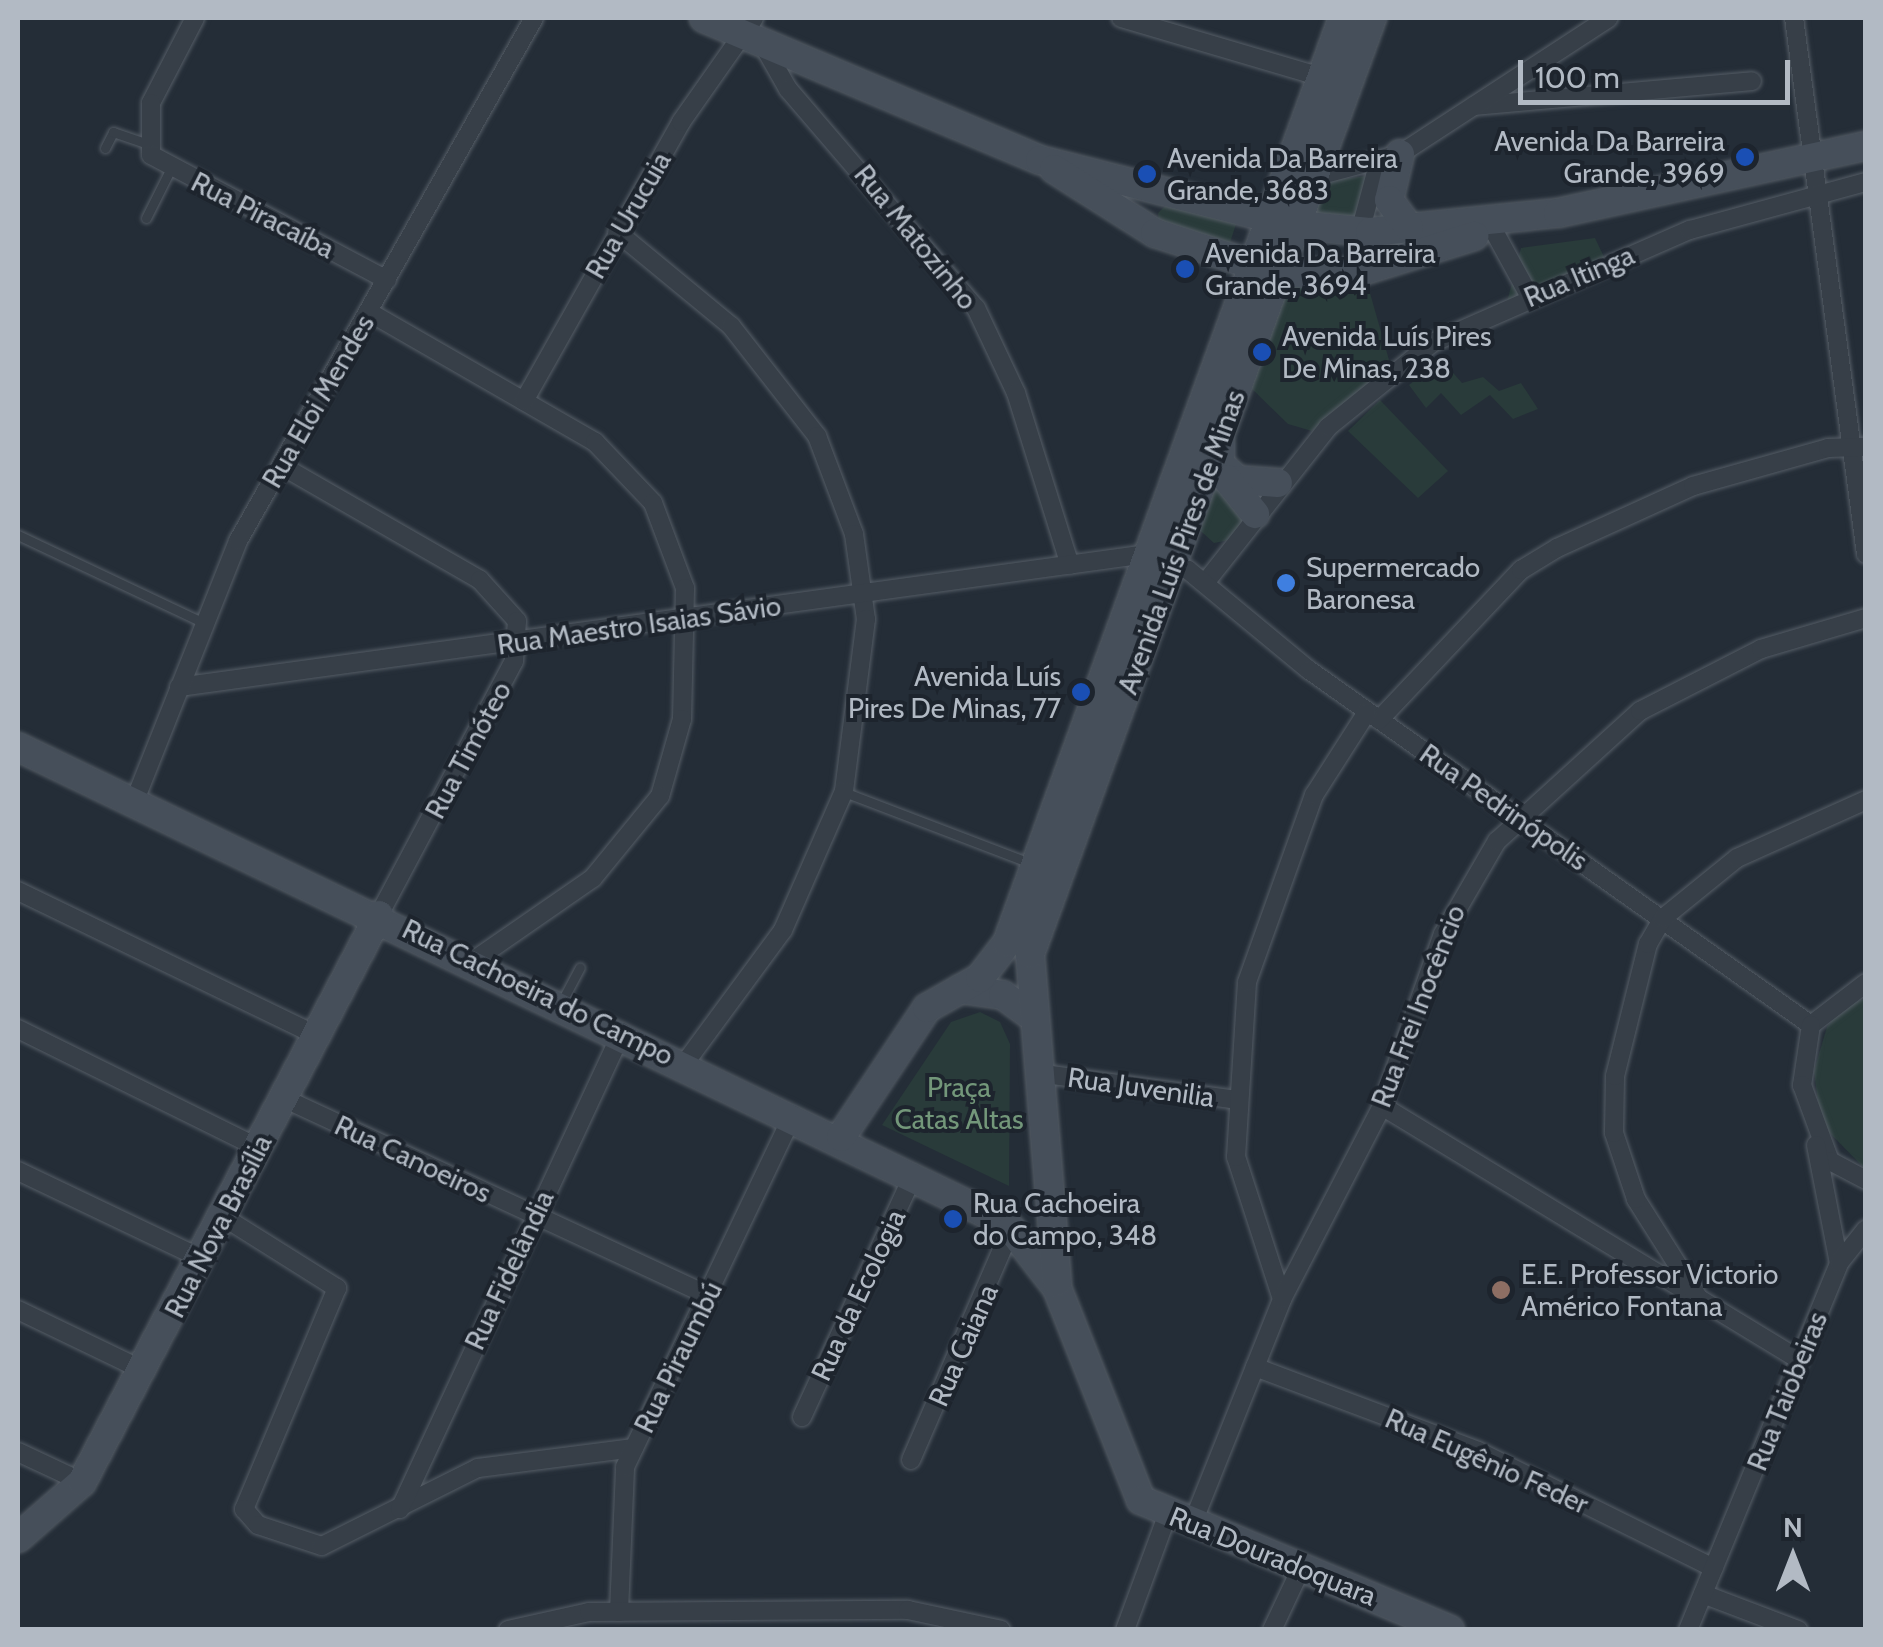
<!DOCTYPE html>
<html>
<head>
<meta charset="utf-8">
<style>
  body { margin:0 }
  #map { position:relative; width:1883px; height:1647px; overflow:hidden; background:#242d37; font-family:Cabin,sans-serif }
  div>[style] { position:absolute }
  .green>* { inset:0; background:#293b3a }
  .roads { filter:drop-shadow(0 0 2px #555d66) drop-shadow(0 0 2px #555d66) }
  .lane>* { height:9px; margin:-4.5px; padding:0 4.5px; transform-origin:4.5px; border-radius:4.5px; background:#373f48 }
  .street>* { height:18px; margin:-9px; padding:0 9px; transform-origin:9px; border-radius:9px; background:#373f48 }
  .secondary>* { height:28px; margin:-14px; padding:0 14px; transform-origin:14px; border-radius:14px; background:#464f5a }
  .dots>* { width:28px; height:28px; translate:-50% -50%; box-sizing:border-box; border:5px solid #1d242d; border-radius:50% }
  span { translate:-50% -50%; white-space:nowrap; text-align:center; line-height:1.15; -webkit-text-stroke:8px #1d242d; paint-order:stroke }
  .poi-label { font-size:28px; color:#b2bac4 }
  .right { translate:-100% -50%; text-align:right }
  .left { translate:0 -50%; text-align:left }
  .street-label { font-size:28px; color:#b2bac4 }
  .park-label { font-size:28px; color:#73977a }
  .frame { position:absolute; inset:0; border:20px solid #b2bac4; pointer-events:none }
  .north { position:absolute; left:1743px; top:1507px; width:100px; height:100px; -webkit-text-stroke:8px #1d242d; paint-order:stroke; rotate:0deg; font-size:28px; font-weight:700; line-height:40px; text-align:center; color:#b2bac4 }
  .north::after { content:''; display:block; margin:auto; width:35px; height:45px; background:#b2bac4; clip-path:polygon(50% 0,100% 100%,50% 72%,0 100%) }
  .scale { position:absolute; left:1518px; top:60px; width:272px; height:45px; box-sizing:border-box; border:5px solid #b2bac4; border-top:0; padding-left:12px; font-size:30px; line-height:35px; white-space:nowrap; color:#b2bac4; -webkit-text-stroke:8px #1d242d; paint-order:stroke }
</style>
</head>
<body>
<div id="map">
  <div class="green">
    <div style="clip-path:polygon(1368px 176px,1352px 226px,1307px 220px,1320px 181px)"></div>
    <div style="clip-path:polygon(1171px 200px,1239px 214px,1226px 256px,1160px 232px,1158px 213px)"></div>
    <div style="clip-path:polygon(1595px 238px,1605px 259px,1507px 302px,1521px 248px)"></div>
    <div style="clip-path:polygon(1285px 283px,1368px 286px,1391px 367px,1312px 431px,1288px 424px,1249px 386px)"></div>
    <div style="clip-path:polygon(1441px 359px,1462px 383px,1483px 377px,1499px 391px,1521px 383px,1538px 409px,1513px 419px,1490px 395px,1461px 415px,1441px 393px,1426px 408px,1409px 385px)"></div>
    <div style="clip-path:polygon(1380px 400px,1448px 471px,1418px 498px,1348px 431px)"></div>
    <div style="clip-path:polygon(1219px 483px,1251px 510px,1235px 539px,1214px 543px,1193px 524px)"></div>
    <div style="clip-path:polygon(1865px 999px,1865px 1169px,1821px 1124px,1814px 1071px,1827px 1027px,1845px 1005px)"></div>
    <div style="clip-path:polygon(980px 1012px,1000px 1022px,1010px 1044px,1009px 1186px,882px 1125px,951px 1022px)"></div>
  </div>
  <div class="roads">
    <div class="lane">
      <div style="left:105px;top:148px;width:18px;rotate:-63deg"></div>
      <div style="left:113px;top:132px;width:34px;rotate:19deg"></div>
      <div style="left:146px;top:218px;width:56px;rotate:-63.4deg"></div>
      <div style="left:18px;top:535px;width:206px;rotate:25.3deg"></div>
      <div style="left:844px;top:792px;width:202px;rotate:20.9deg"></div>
      <div style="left:561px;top:1003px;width:40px;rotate:-62deg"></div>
    </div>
    <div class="street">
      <div style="left:195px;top:18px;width:96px;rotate:117.4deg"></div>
      <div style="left:151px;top:103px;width:52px;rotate:90deg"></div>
      <div style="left:151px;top:155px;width:267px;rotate:27.9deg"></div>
      <div style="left:1121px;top:18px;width:209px;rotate:16.4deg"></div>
      <div style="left:1794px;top:18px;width:541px;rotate:82.35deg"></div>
      <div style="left:763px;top:45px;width:51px;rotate:60.4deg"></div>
      <div style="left:788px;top:89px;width:289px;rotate:49.4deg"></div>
      <div style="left:976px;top:308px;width:94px;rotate:64.8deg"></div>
      <div style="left:1016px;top:393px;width:180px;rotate:72.6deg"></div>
      <div style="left:1474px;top:106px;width:279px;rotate:-5.1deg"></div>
      <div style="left:1314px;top:177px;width:89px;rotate:-15deg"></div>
      <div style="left:1400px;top:154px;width:249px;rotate:-33.1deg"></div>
      <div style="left:617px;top:232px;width:148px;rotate:39.5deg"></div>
      <div style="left:731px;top:326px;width:140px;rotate:52deg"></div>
      <div style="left:817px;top:436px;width:105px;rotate:69.3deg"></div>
      <div style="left:854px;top:534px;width:86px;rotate:82deg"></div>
      <div style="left:866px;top:619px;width:173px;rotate:97.3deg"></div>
      <div style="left:844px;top:791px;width:152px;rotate:113.7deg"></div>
      <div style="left:783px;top:930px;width:165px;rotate:126.4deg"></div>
      <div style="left:1360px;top:232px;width:69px;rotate:-75deg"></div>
      <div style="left:1495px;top:233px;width:73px;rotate:61.3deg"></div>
      <div style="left:369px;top:312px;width:261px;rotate:29.9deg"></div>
      <div style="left:595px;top:442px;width:84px;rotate:46.4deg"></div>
      <div style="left:653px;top:503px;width:91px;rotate:69.4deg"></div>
      <div style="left:685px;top:588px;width:131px;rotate:91.3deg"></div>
      <div style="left:682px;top:719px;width:80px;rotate:105.9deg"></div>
      <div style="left:660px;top:796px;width:106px;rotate:129.3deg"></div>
      <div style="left:593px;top:878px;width:146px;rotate:145.3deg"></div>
      <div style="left:524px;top:401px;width:320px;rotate:-60.6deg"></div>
      <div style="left:681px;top:122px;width:127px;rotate:-54.9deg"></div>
      <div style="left:282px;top:466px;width:228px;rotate:29.9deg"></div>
      <div style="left:480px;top:580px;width:55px;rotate:47.9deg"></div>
      <div style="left:517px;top:621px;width:40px;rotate:94.3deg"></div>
      <div style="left:514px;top:661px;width:288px;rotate:118deg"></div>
      <div style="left:1205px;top:583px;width:199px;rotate:-51.7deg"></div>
      <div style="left:1328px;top:427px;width:134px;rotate:-38.9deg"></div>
      <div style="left:1432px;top:343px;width:282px;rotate:-23.7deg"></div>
      <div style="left:1690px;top:230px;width:182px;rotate:-15.3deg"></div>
      <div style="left:179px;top:687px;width:978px;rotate:-7.82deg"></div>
      <div style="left:1148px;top:554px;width:43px;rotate:21.8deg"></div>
      <div style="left:1188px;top:570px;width:157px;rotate:39.6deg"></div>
      <div style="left:1309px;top:670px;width:615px;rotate:35.27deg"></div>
      <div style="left:1379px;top:720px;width:207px;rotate:-46.6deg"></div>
      <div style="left:1521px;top:570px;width:42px;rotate:-31.4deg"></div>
      <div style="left:1557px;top:548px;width:149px;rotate:-24.5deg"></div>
      <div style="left:1693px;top:486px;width:140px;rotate:-15.7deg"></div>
      <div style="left:1828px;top:448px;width:38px;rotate:-2deg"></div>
      <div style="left:135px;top:800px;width:279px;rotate:-68.3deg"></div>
      <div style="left:238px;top:541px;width:601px;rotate:-60.49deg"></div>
      <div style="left:18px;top:891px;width:331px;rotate:25.8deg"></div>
      <div style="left:1866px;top:983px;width:69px;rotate:142.6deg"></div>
      <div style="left:1811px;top:1025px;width:61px;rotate:98.5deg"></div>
      <div style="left:1802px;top:1085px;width:81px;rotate:69.8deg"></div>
      <div style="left:1830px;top:1161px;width:41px;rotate:27.8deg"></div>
      <div style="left:18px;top:1029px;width:267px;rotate:26.3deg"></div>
      <div style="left:1045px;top:1074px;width:194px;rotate:7.7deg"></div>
      <div style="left:283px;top:1098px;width:468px;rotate:24.9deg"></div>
      <div style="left:1382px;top:1106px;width:489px;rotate:31.3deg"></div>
      <div style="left:1816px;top:1145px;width:120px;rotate:79deg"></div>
      <div style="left:18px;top:1171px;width:202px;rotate:25.5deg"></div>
      <div style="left:222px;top:1216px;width:136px;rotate:32.1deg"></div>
      <div style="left:337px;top:1288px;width:240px;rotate:112.8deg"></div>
      <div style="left:244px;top:1509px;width:21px;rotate:49deg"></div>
      <div style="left:258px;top:1525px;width:67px;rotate:18.2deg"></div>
      <div style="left:322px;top:1546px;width:174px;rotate:-26.6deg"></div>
      <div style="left:478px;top:1468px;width:157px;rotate:-7.3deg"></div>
      <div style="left:1282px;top:1299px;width:149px;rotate:-107.9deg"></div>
      <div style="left:1236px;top:1157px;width:175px;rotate:-86.4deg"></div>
      <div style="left:1247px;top:982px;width:199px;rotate:-70.3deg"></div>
      <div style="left:1314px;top:795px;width:98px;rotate:-57.4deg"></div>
      <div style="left:1701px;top:1302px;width:122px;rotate:-122.3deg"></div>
      <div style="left:1636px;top:1199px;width:70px;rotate:-108.4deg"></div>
      <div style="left:1614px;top:1133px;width:57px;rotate:-89deg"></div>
      <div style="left:1615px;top:1076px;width:136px;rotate:-76deg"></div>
      <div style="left:1648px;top:944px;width:30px;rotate:-60deg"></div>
      <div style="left:1663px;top:918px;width:95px;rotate:-39deg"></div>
      <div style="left:1737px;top:858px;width:141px;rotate:-24.2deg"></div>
      <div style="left:18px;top:1310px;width:141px;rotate:25.7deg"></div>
      <div style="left:1255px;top:1367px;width:238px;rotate:20.6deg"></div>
      <div style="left:1478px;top:1451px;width:263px;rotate:26.4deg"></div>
      <div style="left:802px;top:1417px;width:268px;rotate:-65.3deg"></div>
      <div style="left:18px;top:1452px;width:71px;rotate:25.1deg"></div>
      <div style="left:911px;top:1460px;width:252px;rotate:-66.6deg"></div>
      <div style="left:400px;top:1509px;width:526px;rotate:-65.04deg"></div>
      <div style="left:1193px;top:1522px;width:240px;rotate:-68.2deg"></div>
      <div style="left:1282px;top:1299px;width:217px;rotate:-62.6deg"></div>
      <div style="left:1382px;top:1106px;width:182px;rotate:-70.5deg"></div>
      <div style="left:1443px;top:934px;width:108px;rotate:-59.9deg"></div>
      <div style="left:1497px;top:841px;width:193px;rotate:-42.3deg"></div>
      <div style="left:1640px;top:711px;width:136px;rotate:-27.1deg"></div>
      <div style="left:1761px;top:649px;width:109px;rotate:-16.4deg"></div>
      <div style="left:1703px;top:1594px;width:102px;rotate:20.8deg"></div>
      <div style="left:619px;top:1612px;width:145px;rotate:-87.6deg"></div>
      <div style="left:625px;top:1467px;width:390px;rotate:-64.5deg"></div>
      <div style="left:508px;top:1630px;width:83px;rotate:-12.5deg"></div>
      <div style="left:589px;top:1612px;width:319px;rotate:-0.4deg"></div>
      <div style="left:908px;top:1610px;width:95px;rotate:12.1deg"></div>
      <div style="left:1125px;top:1630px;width:125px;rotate:-69.8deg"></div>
      <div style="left:1272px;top:1630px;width:73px;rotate:-64.8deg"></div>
      <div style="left:1688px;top:1630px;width:397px;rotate:-67.6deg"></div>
      <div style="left:1839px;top:1263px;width:43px;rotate:-51.5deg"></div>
    </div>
    <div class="secondary">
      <div style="left:704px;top:18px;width:365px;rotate:22.9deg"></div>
      <div style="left:1040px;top:160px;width:264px;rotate:14.2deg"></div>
      <div style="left:1296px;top:225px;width:74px;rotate:5.4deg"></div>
      <div style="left:1370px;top:232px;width:189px;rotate:-5.8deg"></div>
      <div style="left:1558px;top:213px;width:315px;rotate:-12.3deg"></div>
      <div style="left:1400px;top:154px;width:47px;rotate:103.4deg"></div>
      <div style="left:1389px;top:200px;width:34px;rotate:54deg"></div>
      <div style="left:1054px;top:169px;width:120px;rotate:32.4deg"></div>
      <div style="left:1155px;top:233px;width:129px;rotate:18deg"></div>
      <div style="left:1278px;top:273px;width:81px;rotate:-0.7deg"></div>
      <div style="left:1359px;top:272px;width:121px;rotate:-17.4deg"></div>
      <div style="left:1220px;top:441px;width:23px;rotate:90deg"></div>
      <div style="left:1220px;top:464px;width:23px;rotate:43deg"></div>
      <div style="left:1237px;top:480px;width:41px;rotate:4.2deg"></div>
      <div style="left:1227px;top:479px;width:45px;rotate:51.3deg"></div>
      <div style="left:18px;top:747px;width:1071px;rotate:25.73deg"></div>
      <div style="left:983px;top:1212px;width:33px;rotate:31deg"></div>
      <div style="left:1011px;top:1229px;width:75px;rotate:52.1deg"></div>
      <div style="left:1057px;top:1288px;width:228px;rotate:68.4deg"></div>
      <div style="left:1141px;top:1500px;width:335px;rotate:22.8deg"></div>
      <div style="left:960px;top:989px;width:43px;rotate:7.9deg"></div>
      <div style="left:1003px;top:995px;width:32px;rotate:36deg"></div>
      <div style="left:841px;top:1137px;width:155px;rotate:-56.3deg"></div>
      <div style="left:927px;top:1008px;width:61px;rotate:-29.5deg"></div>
      <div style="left:980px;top:978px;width:44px;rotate:-52.4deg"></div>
      <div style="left:1007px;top:943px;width:984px;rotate:-70.04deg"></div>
      <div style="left:1057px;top:1282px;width:329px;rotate:-94.7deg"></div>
      <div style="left:1030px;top:954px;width:997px;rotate:-69.93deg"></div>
      <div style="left:18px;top:1538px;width:85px;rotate:-41.2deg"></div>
      <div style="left:82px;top:1482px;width:640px;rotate:-62.35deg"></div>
    </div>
  </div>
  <div class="dots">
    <div style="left:1745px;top:157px;background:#1a4fb4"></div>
    <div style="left:1147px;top:174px;background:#1a4fb4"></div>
    <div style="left:1185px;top:269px;background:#1a4fb4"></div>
    <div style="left:1262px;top:352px;background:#1a4fb4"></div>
    <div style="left:1286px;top:583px;background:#3f7fe0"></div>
    <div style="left:1081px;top:692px;background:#1a4fb4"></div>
    <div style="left:953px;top:1219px;background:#1a4fb4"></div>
    <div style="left:1501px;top:1290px;background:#8d6e63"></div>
  </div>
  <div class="poi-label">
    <span class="right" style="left:1725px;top:157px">Avenida Da Barreira<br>Grande, 3969</span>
    <span class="left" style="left:1167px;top:174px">Avenida Da Barreira<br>Grande, 3683</span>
    <span class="left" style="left:1205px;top:269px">Avenida Da Barreira<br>Grande, 3694</span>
    <span class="left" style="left:1282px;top:352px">Avenida Luís Pires<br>De Minas, 238</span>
    <span class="left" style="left:1306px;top:583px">Supermercado<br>Baronesa</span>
    <span class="right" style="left:1061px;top:692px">Avenida Luís<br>Pires De Minas, 77</span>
    <span class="left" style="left:973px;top:1219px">Rua Cachoeira<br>do Campo, 348</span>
    <span class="left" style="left:1521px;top:1290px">E.E. Professor Victorio<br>Américo Fontana</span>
  </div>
  <div class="street-label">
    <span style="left:263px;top:215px;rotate:27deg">Rua Piracaíba</span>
    <span style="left:628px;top:215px;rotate:-60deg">Rua Urucuia</span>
    <span style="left:916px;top:237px;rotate:51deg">Rua Matozinho</span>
    <span style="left:1579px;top:276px;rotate:-23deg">Rua Itinga</span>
    <span style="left:318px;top:401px;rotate:-60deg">Rua Eloi Mendes</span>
    <span style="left:1181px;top:542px;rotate:-70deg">Avenida Luís Pires de Minas</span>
    <span style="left:639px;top:625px;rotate:-8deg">Rua Maestro Isaias Sávio</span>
    <span style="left:468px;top:750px;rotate:-62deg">Rua Timóteo</span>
    <span style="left:1504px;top:807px;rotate:35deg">Rua Pedrinópolis</span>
    <span style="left:538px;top:992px;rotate:26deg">Rua Cachoeira do Campo</span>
    <span style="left:1418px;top:1006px;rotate:-69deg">Rua Frei Inocêncio</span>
    <span style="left:1141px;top:1087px;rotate:8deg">Rua Juvenilia</span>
    <span style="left:413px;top:1159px;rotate:25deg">Rua Canoeiros</span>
    <span style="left:218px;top:1226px;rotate:-63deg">Rua Nova Brasília</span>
    <span style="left:509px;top:1270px;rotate:-65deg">Rua Fidelândia</span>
    <span style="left:858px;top:1295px;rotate:-65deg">Rua da Ecologia</span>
    <span style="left:963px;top:1345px;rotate:-66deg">Rua Caiana</span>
    <span style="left:678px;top:1357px;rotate:-64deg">Rua Piraumbú</span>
    <span style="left:1787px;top:1391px;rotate:-68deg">Rua Taiobeiras</span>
    <span style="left:1487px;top:1461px;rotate:24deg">Rua Eugênio Feder</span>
    <span style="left:1273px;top:1556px;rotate:22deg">Rua Douradoquara</span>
  </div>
  <div class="park-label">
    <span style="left:959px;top:1103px">Praça<br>Catas Altas</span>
  </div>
  <div class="frame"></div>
  <div class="north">N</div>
  <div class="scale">100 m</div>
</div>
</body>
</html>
